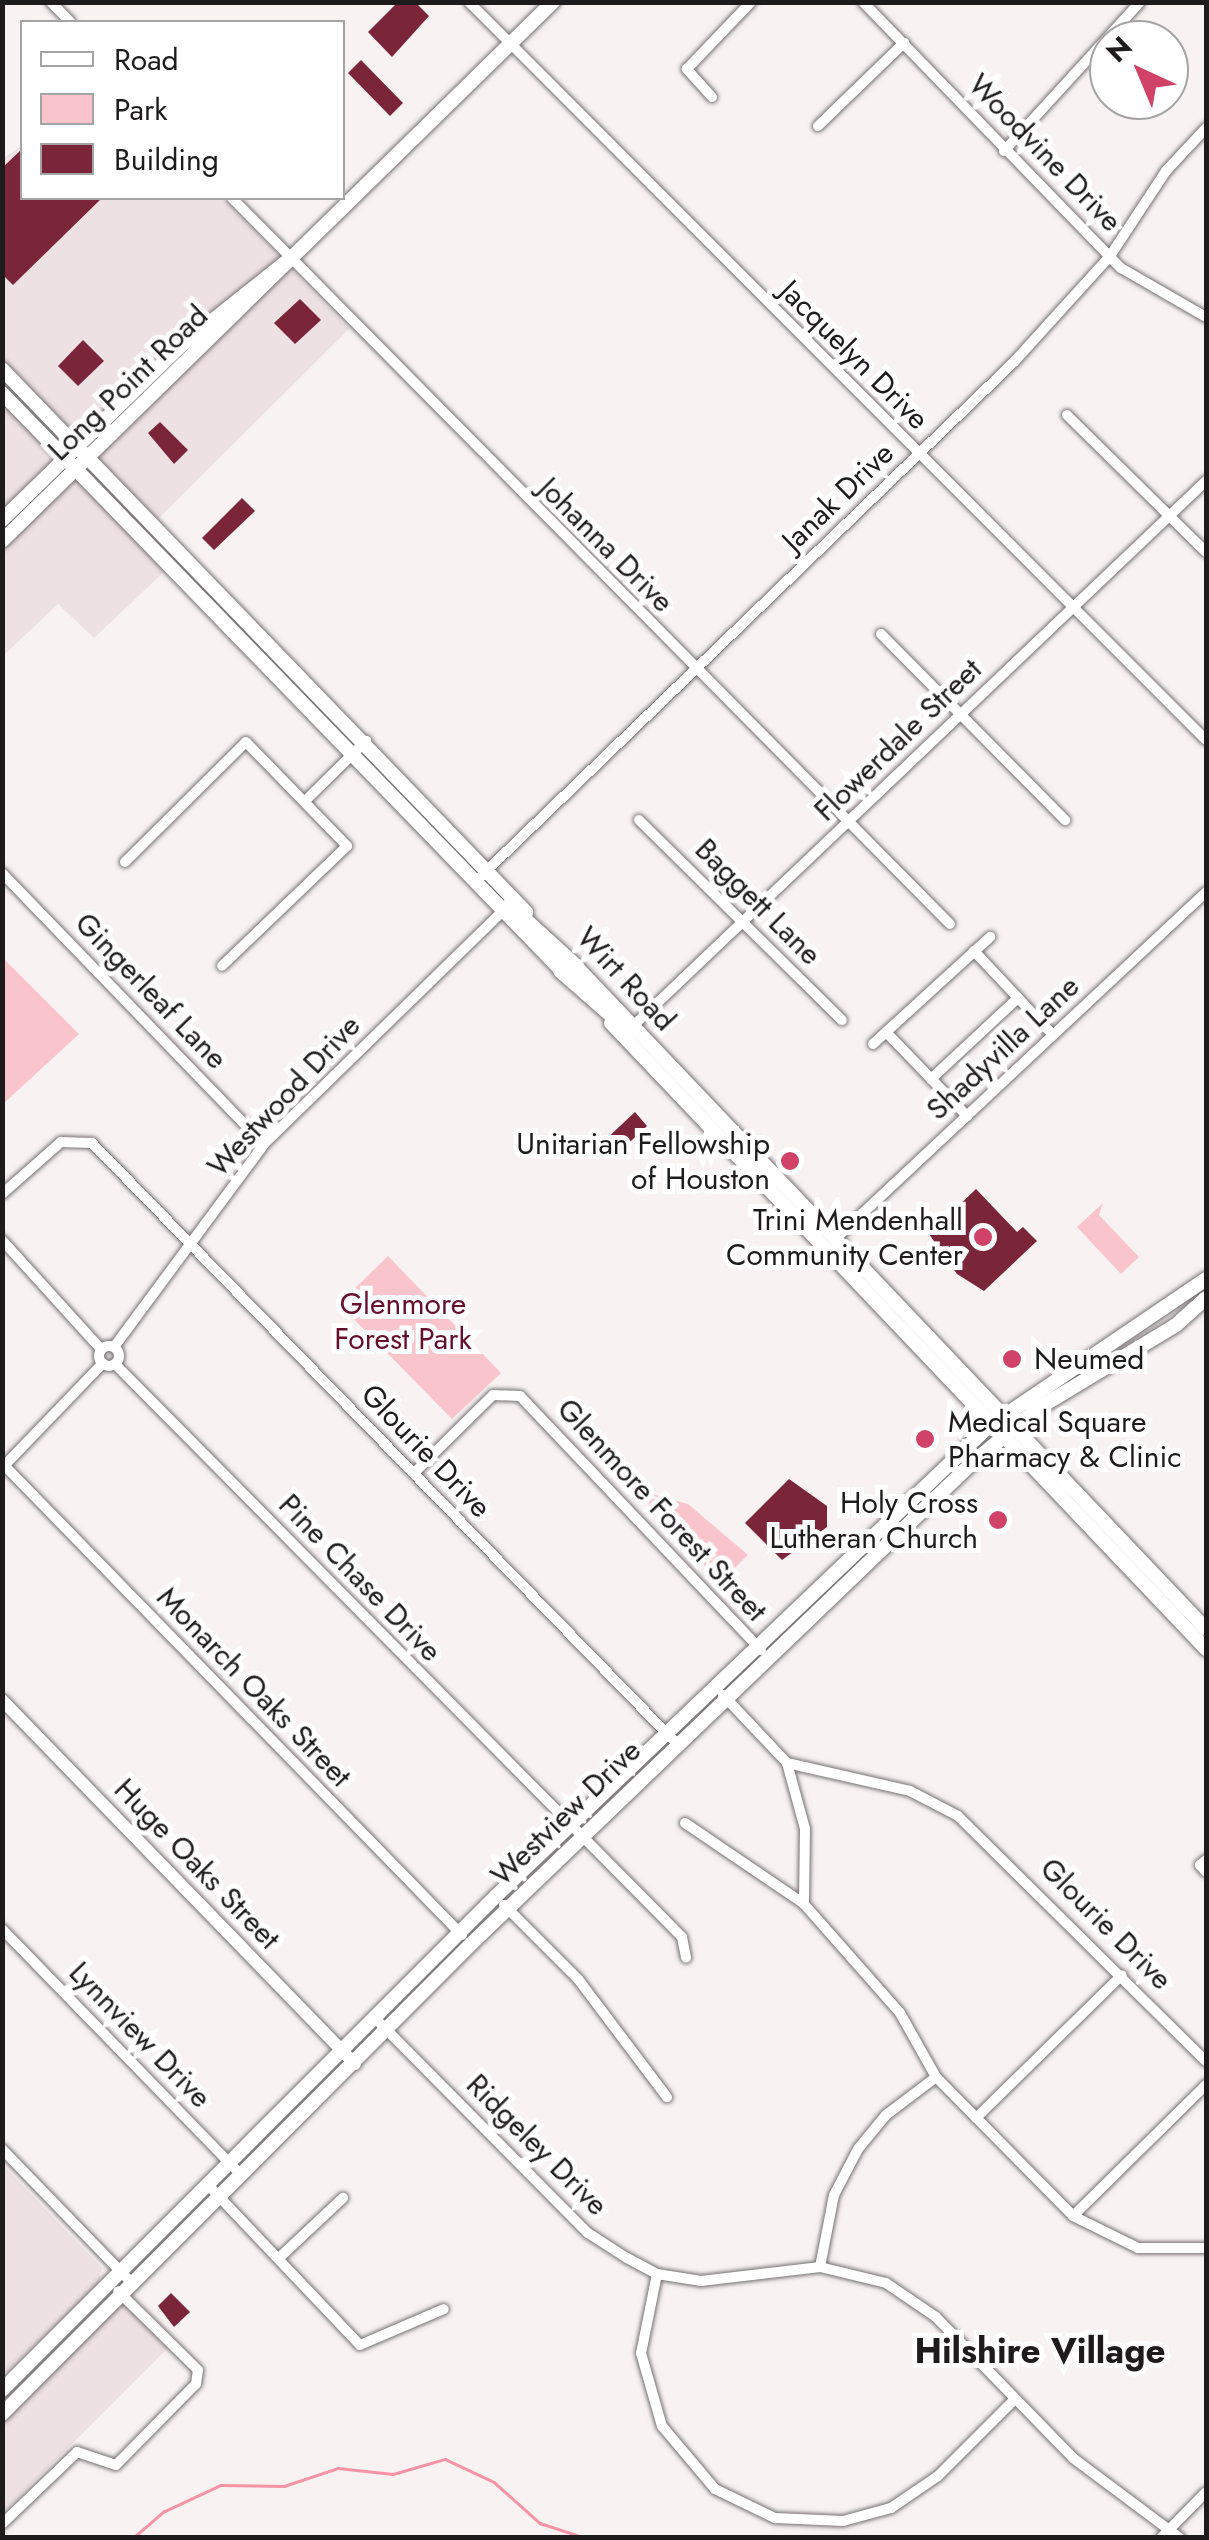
<!DOCTYPE html>
<html>
<head>
<meta charset="utf-8">
<style>
  body { margin:0 }
  #map { position:relative; width:1209px; height:2540px; overflow:hidden; background:#f8f2f3; font-family:Jost,sans-serif }
  div>[style] { position:absolute }
  .built>* { inset:0; background:#eee1e3 }
  .green>* { inset:0; background:#fac4cc }
  .stream>* { height:2.5px; margin:-1.25px; padding:0 1.25px; transform-origin:1.25px; border-radius:1.25px; background:#f694a5 }
  .building>* { inset:0; background:#7b253b }
  .roads { filter:drop-shadow(0 0 2px #767172) drop-shadow(0 0 2px #767172) }
  .minor>* { height:10px; margin:-5px; padding:0 5px; transform-origin:5px; border-radius:5px; background:#fff }
  .minor>.ring { margin:-5px; padding:0; box-sizing:content-box; background:none; border:10px solid #fff; border-radius:50% }
  .tertiary>* { height:12px; margin:-6px; padding:0 6px; transform-origin:6px; border-radius:6px; background:#fff }
  .secondary>* { height:14px; margin:-7px; padding:0 7px; transform-origin:7px; border-radius:7px; background:#fff }
  .primary>* { height:15px; margin:-7.5px; padding:0 7.5px; transform-origin:7.5px; border-radius:7.5px; background:#fff }
  .dots>* { width:28px; height:28px; translate:-50% -50%; box-sizing:border-box; border:5px solid #fff; border-radius:50% }
  span { translate:-50% -50%; white-space:nowrap; text-align:center; line-height:1.15; -webkit-text-stroke:10px #fff; paint-order:stroke }
  .street-label { font-size:30px; color:#1d1b1b }
  .poi-label { font-size:30px; color:#1d1b1b }
  .right { translate:-100% -50%; text-align:right }
  .left { translate:0 -50%; text-align:left }
  .park-label { font-size:30px; color:#650e2a }
  .quarter-label { font-size:35px; color:#1d1b1b; font-weight:700 }
  .frame { position:absolute; inset:0; border:5px solid #1d1b1b; pointer-events:none }
  .legend { position:absolute; left:20px; top:20px; width:325px; height:180px; box-sizing:border-box; background:#fff; border:2px solid #a5a4a4; margin:0; padding:12px 18px; list-style:none; font-size:30px; color:#1d1b1b }
  .legend li { display:flex; align-items:center; gap:20px; height:50px }
  .legend b { width:50px; border:2px solid #a5a4a4 }
  .north { position:absolute; left:1089px; top:20px; width:100px; height:100px; box-sizing:border-box; background:#fff; border:2px solid #a5a4a4; border-radius:50%; rotate:316deg; font-size:28px; font-weight:700; line-height:40px; text-align:center; color:#1d1b1b }
  .north::after { content:''; display:block; margin:auto; width:35px; height:45px; background:#d14268; clip-path:polygon(50% 0,100% 100%,50% 72%,0 100%) }
</style>
</head>
<body>
<div id="map">
  <div class="built">
    <div style="clip-path:polygon(22px 146px,22px 198px,222px 198px,349px 329px,139px 538px,166px 570px,94px 638px,58px 604px,3px 656px,2px 159px)"></div>
    <div style="clip-path:polygon(3px 2165px,102px 2268px,98px 2285px,3px 2375px)"></div>
    <div style="clip-path:polygon(123px 2302px,169px 2347px,3px 2513px,3px 2422px)"></div>
  </div>
  <div class="green">
    <div style="clip-path:polygon(3px 958px,79px 1034px,3px 1104px)"></div>
    <div style="clip-path:polygon(1103px 1203px,1099px 1215px,1139px 1257px,1121px 1274px,1077px 1227px)"></div>
    <div style="clip-path:polygon(388px 1256px,501px 1373px,452px 1419px,339px 1304px)"></div>
    <div style="clip-path:polygon(634px 1489px,688px 1504px,748px 1555px,720px 1582px)"></div>
  </div>
  <div class="stream">
    <div style="left:133px;top:2538px;width:40px;rotate:-41deg"></div>
    <div style="left:163px;top:2512px;width:64px;rotate:-25deg"></div>
    <div style="left:221px;top:2485px;width:63px;rotate:0.9deg"></div>
    <div style="left:284px;top:2486px;width:57px;rotate:-18.4deg"></div>
    <div style="left:338px;top:2468px;width:55px;rotate:6.2deg"></div>
    <div style="left:393px;top:2474px;width:54px;rotate:-16.1deg"></div>
    <div style="left:445px;top:2459px;width:54px;rotate:25.1deg"></div>
    <div style="left:494px;top:2482px;width:62px;rotate:41.7deg"></div>
    <div style="left:540px;top:2523px;width:48px;rotate:18.1deg"></div>
  </div>
  <div class="building">
    <div style="clip-path:polygon(398px 2px,415px 2px,429px 16px,392px 57px,368px 32px)"></div>
    <div style="clip-path:polygon(361px 60px,403px 103px,390px 116px,348px 73px)"></div>
    <div style="clip-path:polygon(22px 149px,22px 198px,102px 198px,13px 285px,2px 274px,2px 168px)"></div>
    <div style="clip-path:polygon(300px 299px,321px 320px,295px 344px,274px 323px)"></div>
    <div style="clip-path:polygon(83px 340px,104px 361px,78px 386px,58px 366px)"></div>
    <div style="clip-path:polygon(160px 422px,188px 450px,174px 464px,148px 433px)"></div>
    <div style="clip-path:polygon(242px 498px,255px 511px,214px 550px,202px 538px)"></div>
    <div style="clip-path:polygon(635px 1112px,647px 1126px,616px 1155px,604px 1141px)"></div>
    <div style="clip-path:polygon(976px 1189px,1017px 1232px,1023px 1227px,1037px 1241px,984px 1291px,957px 1274px,929px 1234px)"></div>
    <div style="clip-path:polygon(789px 1479px,827px 1506px,827px 1527px,782px 1560px,745px 1523px)"></div>
    <div style="clip-path:polygon(171px 2293px,190px 2312px,174px 2327px,158px 2306px)"></div>
  </div>
  <div class="roads">
    <div class="minor">
      <div style="left:51px;top:2px;width:28px;rotate:46deg"></div>
      <div style="left:469px;top:2px;width:1043px;rotate:45.04deg"></div>
      <div style="left:863px;top:2px;width:371px;rotate:45.9deg"></div>
      <div style="left:1121px;top:268px;width:98px;rotate:30deg"></div>
      <div style="left:712px;top:97px;width:38px;rotate:-132deg"></div>
      <div style="left:687px;top:69px;width:93px;rotate:-46.3deg"></div>
      <div style="left:818px;top:126px;width:120px;rotate:-44deg"></div>
      <div style="left:1004px;top:151px;width:202px;rotate:-47.6deg"></div>
      <div style="left:232px;top:198px;width:1021px;rotate:45.32deg"></div>
      <div style="left:1067px;top:415px;width:195px;rotate:44.6deg"></div>
      <div style="left:881px;top:634px;width:262px;rotate:45.3deg"></div>
      <div style="left:305px;top:801px;width:86px;rotate:-44.5deg"></div>
      <div style="left:639px;top:820px;width:285px;rotate:44.6deg"></div>
      <div style="left:125px;top:862px;width:170px;rotate:-44.8deg"></div>
      <div style="left:246px;top:742px;width:145px;rotate:45.8deg"></div>
      <div style="left:347px;top:846px;width:173px;rotate:136.2deg"></div>
      <div style="left:2px;top:873px;width:377px;rotate:46deg"></div>
      <div style="left:477px;top:880px;width:746px;rotate:-43.97deg"></div>
      <div style="left:1014px;top:362px;width:143px;rotate:-47.8deg"></div>
      <div style="left:1110px;top:256px;width:102px;rotate:-56.6deg"></div>
      <div style="left:1166px;top:171px;width:59px;rotate:-47.1deg"></div>
      <div style="left:974px;top:951px;width:115px;rotate:46.8deg"></div>
      <div style="left:631px;top:1028px;width:794px;rotate:-43.57deg"></div>
      <div style="left:886px;top:1032px;width:117px;rotate:46deg"></div>
      <div style="left:873px;top:1044px;width:159px;rotate:-42.4deg"></div>
      <div style="left:931px;top:1079px;width:119px;rotate:-43deg"></div>
      <div style="left:2px;top:1194px;width:79px;rotate:-41.4deg"></div>
      <div style="left:61px;top:1142px;width:31px;rotate:2deg"></div>
      <div style="left:92px;top:1143px;width:839px;rotate:45.77deg"></div>
      <div style="left:2px;top:1240px;width:147px;rotate:47.8deg"></div>
      <div style="left:834px;top:1240px;width:509px;rotate:-43.09deg"></div>
      <div class="ring" style="left:99px;top:1346px;width:10px;height:10px"></div>
      <div style="left:114px;top:1347px;width:252px;rotate:-53.5deg"></div>
      <div style="left:264px;top:1144px;width:341px;rotate:-44.3deg"></div>
      <div style="left:115px;top:1364px;width:806px;rotate:45.3deg"></div>
      <div style="left:682px;top:1937px;width:21px;rotate:79deg"></div>
      <div style="left:2px;top:1463px;width:659px;rotate:45.74deg"></div>
      <div style="left:3px;top:1467px;width:144px;rotate:-46.1deg"></div>
      <div style="left:414px;top:1473px;width:111px;rotate:-44.6deg"></div>
      <div style="left:493px;top:1395px;width:27px;rotate:2deg"></div>
      <div style="left:520px;top:1396px;width:350px;rotate:46.5deg"></div>
      <div style="left:723px;top:1695px;width:93px;rotate:46.7deg"></div>
      <div style="left:787px;top:1763px;width:126px;rotate:12.8deg"></div>
      <div style="left:910px;top:1791px;width:54px;rotate:27.5deg"></div>
      <div style="left:958px;top:1816px;width:349px;rotate:44.7deg"></div>
      <div style="left:787px;top:1763px;width:68px;rotate:74.7deg"></div>
      <div style="left:805px;top:1829px;width:75px;rotate:90.8deg"></div>
      <div style="left:685px;top:1823px;width:144px;rotate:34.2deg"></div>
      <div style="left:804px;top:1904px;width:145px;rotate:48.6deg"></div>
      <div style="left:900px;top:2013px;width:73px;rotate:60.6deg"></div>
      <div style="left:936px;top:2077px;width:195px;rotate:45.4deg"></div>
      <div style="left:1073px;top:2216px;width:72px;rotate:26.2deg"></div>
      <div style="left:1138px;top:2248px;width:68px"></div>
      <div style="left:1206px;top:1860px;width:8px;rotate:140deg"></div>
      <div style="left:1200px;top:1865px;width:9px;rotate:49deg"></div>
      <div style="left:504px;top:1905px;width:105px;rotate:45deg"></div>
      <div style="left:578px;top:1979px;width:148px;rotate:53deg"></div>
      <div style="left:2px;top:1929px;width:344px;rotate:45.8deg"></div>
      <div style="left:376px;top:2019px;width:301px;rotate:45.3deg"></div>
      <div style="left:588px;top:2233px;width:46px;rotate:32.7deg"></div>
      <div style="left:627px;top:2258px;width:34px;rotate:28deg"></div>
      <div style="left:657px;top:2274px;width:45px;rotate:9deg"></div>
      <div style="left:701px;top:2281px;width:120px;rotate:-6.7deg"></div>
      <div style="left:820px;top:2267px;width:68px;rotate:13.6deg"></div>
      <div style="left:886px;top:2283px;width:60px;rotate:34.2deg"></div>
      <div style="left:936px;top:2317px;width:197px;rotate:45.8deg"></div>
      <div style="left:1073px;top:2458px;width:134px;rotate:36.8deg"></div>
      <div style="left:976px;top:2118px;width:204px;rotate:-44.4deg"></div>
      <div style="left:2px;top:2149px;width:188px;rotate:45.9deg"></div>
      <div style="left:209px;top:2186px;width:219px;rotate:46.5deg"></div>
      <div style="left:360px;top:2345px;width:91px;rotate:-23.2deg"></div>
      <div style="left:1073px;top:2216px;width:187px;rotate:-44.6deg"></div>
      <div style="left:279px;top:2258px;width:88px;rotate:-43.2deg"></div>
      <div style="left:820px;top:2267px;width:73px;rotate:-79deg"></div>
      <div style="left:834px;top:2195px;width:52px;rotate:-62.4deg"></div>
      <div style="left:858px;top:2149px;width:44px;rotate:-50.5deg"></div>
      <div style="left:886px;top:2115px;width:63px;rotate:-37.2deg"></div>
      <div style="left:657px;top:2274px;width:81px;rotate:101.4deg"></div>
      <div style="left:641px;top:2353px;width:76px;rotate:74deg"></div>
      <div style="left:662px;top:2426px;width:82px;rotate:49.9deg"></div>
      <div style="left:715px;top:2489px;width:67px;rotate:25.8deg"></div>
      <div style="left:775px;top:2518px;width:68px;rotate:2.5deg"></div>
      <div style="left:843px;top:2521px;width:50px;rotate:-15.2deg"></div>
      <div style="left:891px;top:2508px;width:57px;rotate:-34.2deg"></div>
      <div style="left:938px;top:2476px;width:109px;rotate:-45deg"></div>
      <div style="left:2px;top:2524px;width:104px;rotate:-43.8deg"></div>
      <div style="left:77px;top:2452px;width:41px;rotate:18.4deg"></div>
      <div style="left:116px;top:2465px;width:114px;rotate:-45.4deg"></div>
      <div style="left:196px;top:2384px;width:14px;rotate:-82deg"></div>
      <div style="left:198px;top:2370px;width:112px;rotate:-135.4deg"></div>
      <div style="left:1161px;top:2538px;width:64px;rotate:-45.6deg"></div>
    </div>
    <div class="tertiary">
      <div style="left:2px;top:1700px;width:507px;rotate:45.88deg"></div>
    </div>
    <div class="secondary">
      <div style="left:2px;top:369px;width:755px;rotate:46.02deg"></div>
      <div style="left:2px;top:393px;width:815px;rotate:45.9deg"></div>
      <div style="left:2px;top:520px;width:245px;rotate:-44.3deg"></div>
      <div style="left:177px;top:349px;width:139px;rotate:-38.6deg"></div>
      <div style="left:2px;top:541px;width:771px;rotate:-44.37deg"></div>
      <div style="left:571px;top:961px;width:922px;rotate:46.45deg"></div>
      <div style="left:611px;top:1023px;width:864px;rotate:46.45deg"></div>
      <div style="left:2px;top:2390px;width:699px;rotate:-45deg"></div>
      <div style="left:496px;top:1896px;width:681px;rotate:-43.63deg"></div>
      <div style="left:989px;top:1426px;width:262px;rotate:-34.1deg"></div>
      <div style="left:2px;top:2414px;width:665px;rotate:-45.06deg"></div>
      <div style="left:472px;top:1943px;width:692px;rotate:-43.83deg"></div>
      <div style="left:971px;top:1464px;width:86px;rotate:-39.8deg"></div>
      <div style="left:1037px;top:1409px;width:162px;rotate:-31.1deg"></div>
      <div style="left:1176px;top:1325px;width:40px;rotate:-42deg"></div>
    </div>
    <div class="primary">
      <div style="left:509px;top:905px;width:92px;rotate:42.4deg"></div>
      <div style="left:560px;top:970px;width:91px;rotate:41.4deg"></div>
    </div>
  </div>
  <div class="dots">
    <div style="left:790px;top:1161px;background:#d14268"></div>
    <div style="left:983px;top:1237px;background:#d14268"></div>
    <div style="left:1012px;top:1359px;background:#d14268"></div>
    <div style="left:925px;top:1439px;background:#d14268"></div>
    <div style="left:998px;top:1520px;background:#d14268"></div>
  </div>
  <div class="street-label">
    <span style="left:1045px;top:153px;rotate:46deg">Woodvine Drive</span>
    <span style="left:854px;top:355px;rotate:45deg">Jacquelyn Drive</span>
    <span style="left:128px;top:383px;rotate:-44deg">Long Point Road</span>
    <span style="left:838px;top:497px;rotate:-44deg">Janak Drive</span>
    <span style="left:606px;top:545px;rotate:45deg">Johanna Drive</span>
    <span style="left:898px;top:740px;rotate:-44deg">Flowerdale Street</span>
    <span style="left:758px;top:902px;rotate:45deg">Baggett Lane</span>
    <span style="left:626px;top:979px;rotate:47deg">Wirt Road</span>
    <span style="left:151px;top:991px;rotate:46deg">Gingerleaf Lane</span>
    <span style="left:1003px;top:1048px;rotate:-43deg">Shadyvilla Lane</span>
    <span style="left:284px;top:1096px;rotate:-47deg">Westwood Drive</span>
    <span style="left:426px;top:1451px;rotate:46deg">Glourie Drive</span>
    <span style="left:662px;top:1510px;rotate:47deg">Glenmore Forest Street</span>
    <span style="left:360px;top:1578px;rotate:46deg">Pine Chase Drive</span>
    <span style="left:254px;top:1687px;rotate:46deg">Monarch Oaks Street</span>
    <span style="left:566px;top:1813px;rotate:-44deg">Westview Drive</span>
    <span style="left:197px;top:1864px;rotate:46deg">Huge Oaks Street</span>
    <span style="left:1106px;top:1924px;rotate:45deg">Glourie Drive</span>
    <span style="left:140px;top:2035px;rotate:46deg">Lynnview Drive</span>
    <span style="left:537px;top:2145px;rotate:45deg">Ridgeley Drive</span>
  </div>
  <div class="poi-label">
    <span class="right" style="left:770px;top:1161px">Unitarian Fellowship<br>of Houston</span>
    <span class="right" style="left:963px;top:1237px">Trini Mendenhall<br>Community Center</span>
    <span class="left" style="left:1034px;top:1359px">Neumed</span>
    <span class="left" style="left:948px;top:1439px">Medical Square<br>Pharmacy &amp; Clinic</span>
    <span class="right" style="left:978px;top:1520px">Holy Cross<br>Lutheran Church</span>
  </div>
  <div class="park-label">
    <span style="left:403px;top:1321px">Glenmore<br>Forest Park</span>
  </div>
  <div class="quarter-label">
    <span style="left:1040px;top:2351px">Hilshire Village</span>
  </div>
  <div class="frame"></div>
  <ul class="legend">
  <li><b style="height:12px;background:#fff"></b>Road</li>
  <li><b style="height:28px;background:#fac4cc"></b>Park</li>
  <li><b style="height:28px;background:#7b253b"></b>Building</li>
  </ul>
  <div class="north">N</div>
</div>
</body>
</html>
